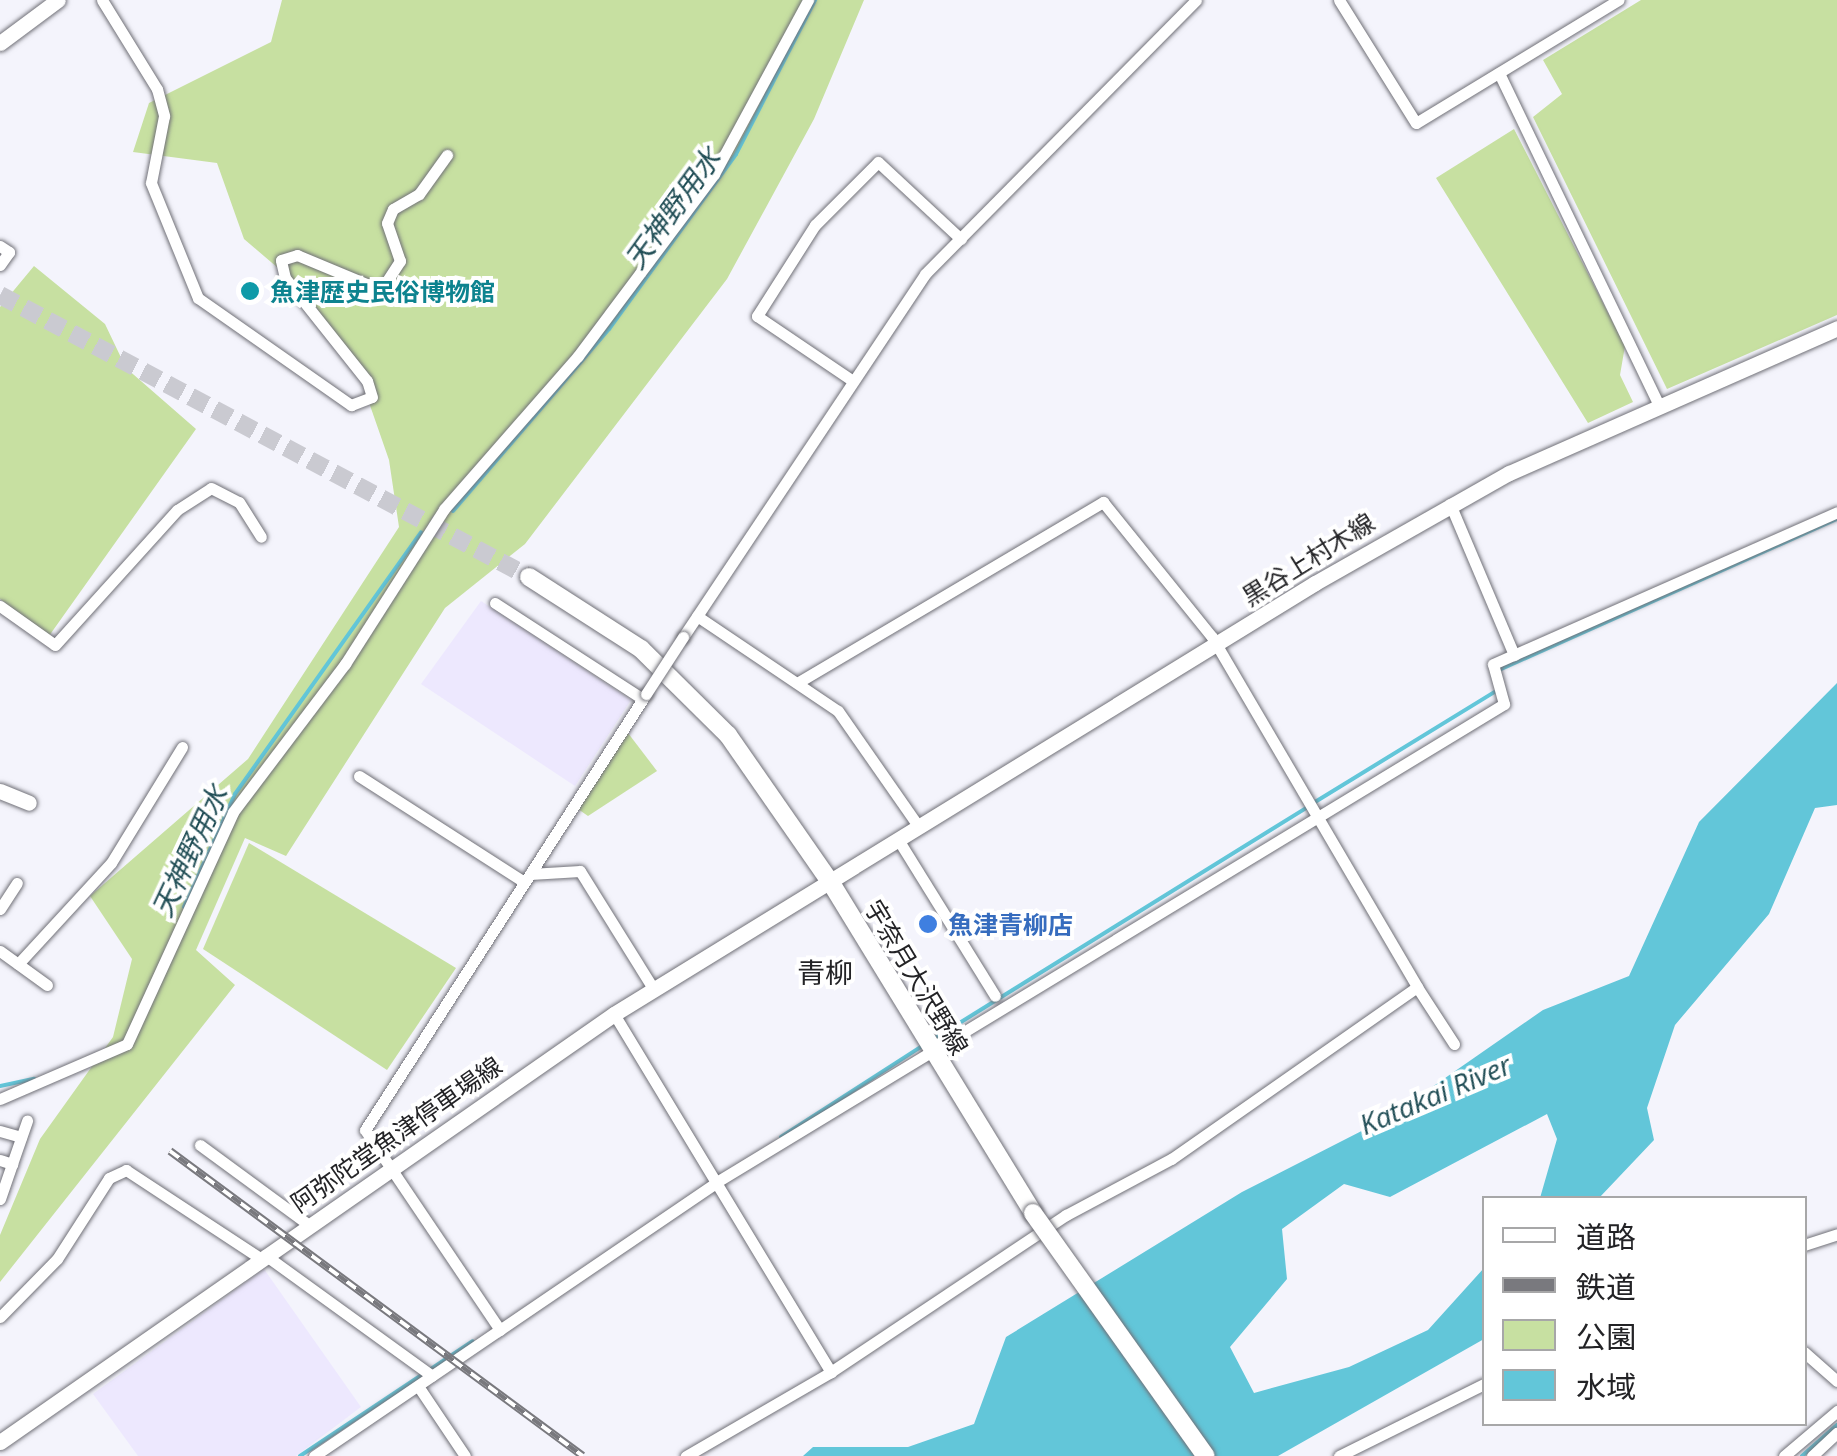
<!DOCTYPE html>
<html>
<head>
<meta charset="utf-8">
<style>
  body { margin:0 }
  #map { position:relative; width:1837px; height:1456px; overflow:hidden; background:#f4f4fc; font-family:"Open Sans","Noto Sans JP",sans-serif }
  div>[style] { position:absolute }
  .industrial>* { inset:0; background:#ede8fe }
  .green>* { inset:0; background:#c7e0a1 }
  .water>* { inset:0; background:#62c6d9 }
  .stream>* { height:4px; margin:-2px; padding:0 2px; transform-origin:2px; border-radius:2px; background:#62c6d9 }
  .primary-tunnel>* { height:18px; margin-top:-9px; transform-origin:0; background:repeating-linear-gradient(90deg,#cacad1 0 18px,transparent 0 27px) }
  .roads { filter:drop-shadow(0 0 2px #707077) drop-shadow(0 0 2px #707077) }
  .street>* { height:11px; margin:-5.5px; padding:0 5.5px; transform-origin:5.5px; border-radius:5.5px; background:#fff }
  .secondary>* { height:15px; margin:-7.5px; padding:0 7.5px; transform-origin:7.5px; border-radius:7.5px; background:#fff }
  .primary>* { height:18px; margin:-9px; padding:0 9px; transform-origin:9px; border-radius:9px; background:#fff }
  .rail>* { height:8px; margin-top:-4px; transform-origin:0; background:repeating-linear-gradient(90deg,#fff 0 11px,#79797e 0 22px); box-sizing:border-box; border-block:2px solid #79797e }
  .bridges { filter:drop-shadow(0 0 2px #707077) drop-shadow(0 0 2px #707077) }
  .street-bridge>* { height:11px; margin:-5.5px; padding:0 5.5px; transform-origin:5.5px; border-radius:5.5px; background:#fff }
  .primary-bridge>* { height:18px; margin:-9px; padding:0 9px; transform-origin:9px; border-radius:9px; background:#fff }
  .dots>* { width:28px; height:28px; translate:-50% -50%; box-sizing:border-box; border:5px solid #fff; border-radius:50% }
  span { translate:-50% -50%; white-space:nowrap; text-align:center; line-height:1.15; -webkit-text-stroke:8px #fff; paint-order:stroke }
  .culture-label { font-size:25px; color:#0d838f; font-weight:700 }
  .left { translate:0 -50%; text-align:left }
  .street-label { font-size:25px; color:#232326 }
  .shop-label { font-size:25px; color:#366cbe; font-weight:700 }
  .water-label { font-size:28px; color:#214e56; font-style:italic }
  .neighbourhood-label { font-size:28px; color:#232326 }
  .legend { position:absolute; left:1482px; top:1196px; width:325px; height:230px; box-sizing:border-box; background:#fff; border:2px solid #a7a7a8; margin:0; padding:12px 18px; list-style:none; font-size:30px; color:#232326 }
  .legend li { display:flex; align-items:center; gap:20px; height:50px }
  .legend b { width:50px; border:2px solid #a7a7a8 }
</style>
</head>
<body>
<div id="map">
  <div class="industrial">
    <div style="clip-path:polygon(481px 601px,631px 700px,575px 786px,421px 684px)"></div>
    <div style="clip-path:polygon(264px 1269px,361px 1407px,296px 1456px,138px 1456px,93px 1394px)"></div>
  </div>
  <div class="green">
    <div style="clip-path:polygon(282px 0,864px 0,814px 119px,727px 279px,525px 544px,445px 608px,286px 856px,245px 838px,196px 950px,235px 985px,0 1282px,0 1235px,40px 1139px,113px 1037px,132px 959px,90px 896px,248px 759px,399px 527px,389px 460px,357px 368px,305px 291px,244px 239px,217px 163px,133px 152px,149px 103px,271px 42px)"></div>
    <div style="clip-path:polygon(1641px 0,1837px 0,1837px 315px,1667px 389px,1533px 117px,1562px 94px,1543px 60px)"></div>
    <div style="clip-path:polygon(1514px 129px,1625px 346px,1620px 375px,1633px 402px,1588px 423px,1436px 178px)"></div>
    <div style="clip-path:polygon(34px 266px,105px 324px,126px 368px,196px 429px,49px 636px,0 599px,0 307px)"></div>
    <div style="clip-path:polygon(628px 733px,657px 771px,588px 816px,578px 809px)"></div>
    <div style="clip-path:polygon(249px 843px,456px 968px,387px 1070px,203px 949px)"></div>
  </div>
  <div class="water">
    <div style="clip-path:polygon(1837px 683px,1837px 805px,1815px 808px,1769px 914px,1675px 1025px,1647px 1108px,1654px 1140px,1599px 1198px,1540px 1198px,1557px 1139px,1547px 1114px,1390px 1197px,1344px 1184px,1282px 1229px,1287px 1279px,1230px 1347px,1254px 1393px,1349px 1367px,1428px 1330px,1484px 1268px,1484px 1339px,1278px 1456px,803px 1456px,813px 1447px,908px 1447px,974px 1424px,1006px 1337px,1242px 1192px,1389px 1117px,1543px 1010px,1629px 976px,1699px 822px)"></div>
  </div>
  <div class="stream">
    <div style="left:453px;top:511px;width:240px;rotate:-49.4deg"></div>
    <div style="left:609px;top:329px;width:216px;rotate:-54deg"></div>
    <div style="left:736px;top:154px;width:173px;rotate:-62.8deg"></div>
    <div style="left:1499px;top:670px;width:370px;rotate:-24.1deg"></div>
    <div style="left:1315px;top:802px;width:215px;rotate:-31.5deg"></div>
    <div style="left:184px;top:907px;width:124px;rotate:-65.7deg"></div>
    <div style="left:235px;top:794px;width:321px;rotate:-54.6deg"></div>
    <div style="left:932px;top:1040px;width:440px;rotate:-31.8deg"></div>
    <div style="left:0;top:1086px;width:35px;rotate:-12deg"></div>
    <div style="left:781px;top:1137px;width:170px;rotate:-32.8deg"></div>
    <div style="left:431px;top:1369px;width:50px;rotate:-33.7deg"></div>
    <div style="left:300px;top:1456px;width:148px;rotate:-33.7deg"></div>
    <div style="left:1802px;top:1456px;width:47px;rotate:-41.5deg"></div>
  </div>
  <div class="primary-tunnel">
    <div style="left:0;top:295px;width:599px;rotate:28.06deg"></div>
  </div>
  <div class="roads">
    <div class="street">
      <div style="left:102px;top:0;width:105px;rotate:58.3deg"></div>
      <div style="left:157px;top:89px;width:28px;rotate:75deg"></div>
      <div style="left:164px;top:116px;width:68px;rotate:101deg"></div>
      <div style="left:151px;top:183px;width:124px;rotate:67.8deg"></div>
      <div style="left:198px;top:298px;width:187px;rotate:35deg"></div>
      <div style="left:351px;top:405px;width:22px;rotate:-21deg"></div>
      <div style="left:372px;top:397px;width:17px;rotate:-107deg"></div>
      <div style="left:367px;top:381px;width:132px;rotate:-128.5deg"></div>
      <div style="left:285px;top:278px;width:18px;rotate:-103deg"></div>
      <div style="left:281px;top:260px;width:17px;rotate:-17deg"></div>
      <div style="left:297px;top:255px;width:91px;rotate:22.6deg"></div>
      <div style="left:381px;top:290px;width:35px;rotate:-57deg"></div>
      <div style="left:400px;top:261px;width:40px;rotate:-108.9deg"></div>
      <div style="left:387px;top:223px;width:15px;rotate:-67deg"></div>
      <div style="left:393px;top:209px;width:30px;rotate:-30deg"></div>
      <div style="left:419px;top:194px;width:48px;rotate:-54.3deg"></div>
      <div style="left:1339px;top:0;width:145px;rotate:58deg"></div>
      <div style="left:1416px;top:123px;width:237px;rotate:-31.3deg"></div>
      <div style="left:1499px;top:73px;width:369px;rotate:64.3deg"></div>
      <div style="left:0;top:246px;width:11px;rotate:34deg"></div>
      <div style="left:9px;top:252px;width:16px;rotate:125deg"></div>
      <div style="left:853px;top:381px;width:116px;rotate:-145.9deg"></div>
      <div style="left:757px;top:316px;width:108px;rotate:-57.5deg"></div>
      <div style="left:815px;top:225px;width:89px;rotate:-45deg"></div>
      <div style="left:878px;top:162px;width:113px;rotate:42.9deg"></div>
      <div style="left:1450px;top:504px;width:164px;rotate:67deg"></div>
      <div style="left:495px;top:603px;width:176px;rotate:33deg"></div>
      <div style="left:0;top:606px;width:67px;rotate:35.3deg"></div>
      <div style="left:55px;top:645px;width:182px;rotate:-47.9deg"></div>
      <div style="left:177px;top:510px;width:40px;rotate:-32.9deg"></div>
      <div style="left:211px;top:488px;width:31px;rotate:27deg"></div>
      <div style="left:239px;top:502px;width:41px;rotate:57.8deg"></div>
      <div style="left:697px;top:616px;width:170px;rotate:34deg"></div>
      <div style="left:838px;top:711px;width:141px;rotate:55.1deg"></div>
      <div style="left:683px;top:637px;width:436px;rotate:-56.3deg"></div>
      <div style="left:925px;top:274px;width:385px;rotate:-45.3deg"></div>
      <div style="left:797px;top:683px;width:356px;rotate:-30.6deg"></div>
      <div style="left:1103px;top:502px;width:174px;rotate:51.1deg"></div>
      <div style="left:1212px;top:637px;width:406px;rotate:59.6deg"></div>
      <div style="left:1417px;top:987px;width:300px;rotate:145deg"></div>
      <div style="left:1171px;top:1159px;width:119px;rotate:151.9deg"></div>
      <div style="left:1066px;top:1215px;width:283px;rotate:146.3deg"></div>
      <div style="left:359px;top:776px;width:196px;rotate:32.7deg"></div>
      <div style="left:899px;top:841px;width:182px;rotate:58.2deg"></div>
      <div style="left:530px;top:874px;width:50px;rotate:-3.4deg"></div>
      <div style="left:580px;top:871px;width:140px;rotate:58.1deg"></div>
      <div style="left:0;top:909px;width:31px;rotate:-57deg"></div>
      <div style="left:0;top:951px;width:58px;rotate:35.9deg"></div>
      <div style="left:18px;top:964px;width:137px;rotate:-47.4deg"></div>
      <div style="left:111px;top:863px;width:136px;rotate:-58.5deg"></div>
      <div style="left:1417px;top:987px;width:68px;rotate:57deg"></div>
      <div style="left:614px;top:1014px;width:419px;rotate:58.8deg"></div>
      <div style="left:831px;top:1372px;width:168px;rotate:149.9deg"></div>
      <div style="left:0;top:1099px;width:138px;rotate:-23.4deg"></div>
      <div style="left:127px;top:1044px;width:255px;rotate:-65.4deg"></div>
      <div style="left:233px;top:812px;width:186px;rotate:-52.9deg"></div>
      <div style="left:345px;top:664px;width:184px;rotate:-57.4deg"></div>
      <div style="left:444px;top:509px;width:203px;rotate:-48.8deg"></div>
      <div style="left:578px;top:356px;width:227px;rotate:-53.2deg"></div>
      <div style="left:714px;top:174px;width:198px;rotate:-61.6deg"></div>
      <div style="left:0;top:1131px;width:22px;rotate:16deg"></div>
      <div style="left:200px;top:1145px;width:135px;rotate:36.3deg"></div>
      <div style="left:0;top:1160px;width:13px;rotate:18deg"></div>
      <div style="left:12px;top:1164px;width:37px;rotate:109deg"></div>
      <div style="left:12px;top:1164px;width:46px;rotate:-70.8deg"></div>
      <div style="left:1804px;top:1245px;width:35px;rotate:-18deg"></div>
      <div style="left:265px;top:1255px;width:206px;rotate:35.9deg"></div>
      <div style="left:0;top:1317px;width:81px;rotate:-45.5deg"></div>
      <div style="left:57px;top:1259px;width:96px;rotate:-57.3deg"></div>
      <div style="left:109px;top:1178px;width:19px;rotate:-25deg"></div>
      <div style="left:126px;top:1170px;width:160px;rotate:33.3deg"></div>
      <div style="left:500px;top:1330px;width:241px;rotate:-124deg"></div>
      <div style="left:365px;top:1130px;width:519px;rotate:-57.2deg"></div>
      <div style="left:1804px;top:1352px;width:44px;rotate:41.3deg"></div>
      <div style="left:418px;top:1386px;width:84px;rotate:56.1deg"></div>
      <div style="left:314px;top:1456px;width:485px;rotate:-34.2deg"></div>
      <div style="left:715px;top:1183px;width:923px;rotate:-31.26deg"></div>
      <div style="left:1504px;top:704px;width:41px;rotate:-105.4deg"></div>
      <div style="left:1493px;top:664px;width:376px;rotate:-23.8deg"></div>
      <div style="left:1339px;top:1456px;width:162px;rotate:-26.4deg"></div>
      <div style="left:1784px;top:1456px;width:70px;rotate:-40.3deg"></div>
      <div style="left:1812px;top:1456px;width:34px;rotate:-43deg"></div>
    </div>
    <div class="secondary">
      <div style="left:0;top:43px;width:72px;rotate:-36.6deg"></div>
      <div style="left:0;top:791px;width:31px;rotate:22deg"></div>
      <div style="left:0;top:1442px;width:748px;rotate:-34.88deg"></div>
      <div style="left:614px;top:1014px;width:823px;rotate:-31.58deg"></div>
      <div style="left:1315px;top:583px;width:223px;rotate:-29.6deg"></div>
      <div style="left:1509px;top:473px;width:359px;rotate:-23.8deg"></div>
    </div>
    <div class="primary">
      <div style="left:529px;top:577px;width:133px;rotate:32.7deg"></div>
      <div style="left:641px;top:649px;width:122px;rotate:44.7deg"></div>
      <div style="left:728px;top:735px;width:180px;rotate:55.2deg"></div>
      <div style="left:831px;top:883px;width:387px;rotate:58.5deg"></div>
    </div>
  </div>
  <div class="rail">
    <div style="left:170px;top:1151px;width:513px;rotate:36.45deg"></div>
  </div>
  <div class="bridges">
    <div class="street-bridge">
      <div style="left:646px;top:694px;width:68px;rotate:-57deg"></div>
    </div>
    <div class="primary-bridge">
      <div style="left:1033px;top:1213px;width:298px;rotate:54.6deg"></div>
    </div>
  </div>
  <div class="dots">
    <div style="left:250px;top:291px;background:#0f9aa8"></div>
    <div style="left:928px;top:924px;background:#3f7fe0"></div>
  </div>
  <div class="culture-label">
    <span class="left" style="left:270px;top:291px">魚津歴史民俗博物館</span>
  </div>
  <div class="street-label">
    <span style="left:1308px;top:559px;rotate:-32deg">黒谷上村木線</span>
    <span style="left:917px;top:977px;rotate:59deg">宇奈月大沢野線</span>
    <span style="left:396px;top:1134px;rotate:-35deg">阿弥陀堂魚津停車場線</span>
  </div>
  <div class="shop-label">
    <span class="left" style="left:948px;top:924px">魚津青柳店</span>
  </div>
  <div class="water-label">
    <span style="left:672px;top:208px;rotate:-54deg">天神野用水</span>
    <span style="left:189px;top:851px;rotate:-65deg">天神野用水</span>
    <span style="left:1435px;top:1094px;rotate:-23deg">Katakai River</span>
  </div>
  <div class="neighbourhood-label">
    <span style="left:825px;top:972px">青柳</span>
  </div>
  <ul class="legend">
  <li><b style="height:12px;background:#fff"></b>道路</li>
  <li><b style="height:12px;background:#79797e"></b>鉄道</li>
  <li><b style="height:28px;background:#c7e0a1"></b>公園</li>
  <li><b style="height:28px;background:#62c6d9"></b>水域</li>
  </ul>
</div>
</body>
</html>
